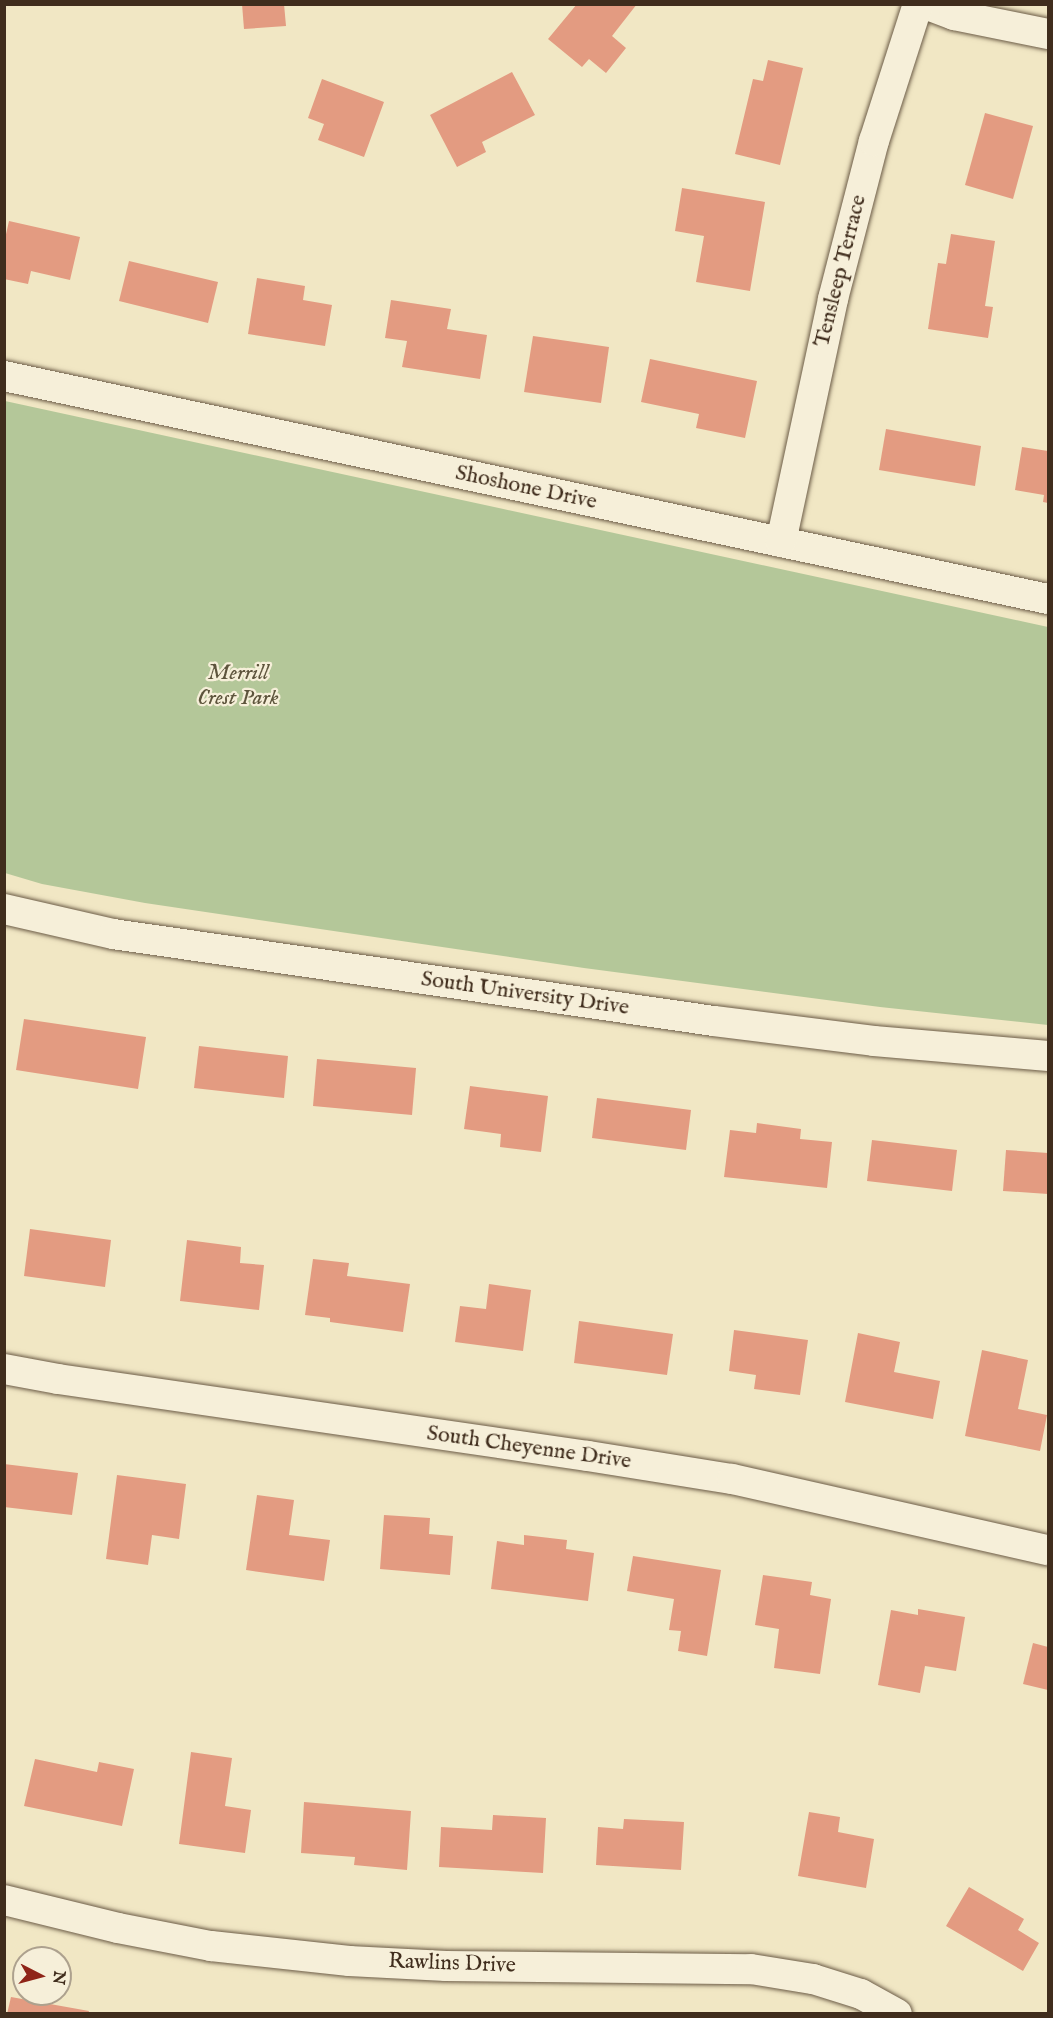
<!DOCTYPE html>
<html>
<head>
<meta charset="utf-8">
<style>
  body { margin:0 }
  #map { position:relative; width:1053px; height:2018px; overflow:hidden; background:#f1e7c4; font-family:"IM FELL English",serif }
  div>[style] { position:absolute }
  .green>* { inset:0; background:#b4c799 }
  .building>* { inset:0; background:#e39b81 }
  .roads { filter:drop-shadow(0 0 2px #6c5c47) drop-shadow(0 0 2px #6c5c47) }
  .street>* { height:30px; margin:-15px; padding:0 15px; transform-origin:15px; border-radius:15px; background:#f6efd9 }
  span { translate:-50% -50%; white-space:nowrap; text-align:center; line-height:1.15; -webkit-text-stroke:4.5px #f6efd9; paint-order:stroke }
  .street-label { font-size:22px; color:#402d1d }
  .park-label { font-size:22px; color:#5d543c; font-style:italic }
  .frame { position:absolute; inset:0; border:6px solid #402d1d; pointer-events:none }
  .north { position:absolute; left:12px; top:1946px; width:60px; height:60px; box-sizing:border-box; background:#f6efd9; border:2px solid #ada18e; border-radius:50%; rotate:96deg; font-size:16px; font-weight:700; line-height:24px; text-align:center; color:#402d1d }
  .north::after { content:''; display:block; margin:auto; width:21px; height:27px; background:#8f2418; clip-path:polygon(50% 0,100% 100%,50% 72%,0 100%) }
</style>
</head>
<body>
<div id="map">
  <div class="green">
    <div style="clip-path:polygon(5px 401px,1048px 627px,1048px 1025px,880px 1007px,584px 968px,145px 903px,42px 884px,5px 873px)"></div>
  </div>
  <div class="building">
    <div style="clip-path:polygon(242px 4px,284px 4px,286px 26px,244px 29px)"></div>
    <div style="clip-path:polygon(577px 4px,637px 4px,612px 36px,626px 48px,606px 73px,589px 59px,582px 67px,548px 39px)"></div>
    <div style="clip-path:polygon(768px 60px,803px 68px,780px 165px,735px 154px,753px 79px,763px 81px)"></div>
    <div style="clip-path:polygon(512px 72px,535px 115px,482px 142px,486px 152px,457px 167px,430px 115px)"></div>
    <div style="clip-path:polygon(322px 79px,384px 102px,364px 157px,318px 140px,324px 124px,308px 118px)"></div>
    <div style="clip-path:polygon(985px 113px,1033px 126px,1013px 199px,965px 185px)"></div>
    <div style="clip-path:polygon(682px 188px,765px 202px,750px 291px,696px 282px,704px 236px,675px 231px)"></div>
    <div style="clip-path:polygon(9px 221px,80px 237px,70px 280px,31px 271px,28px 284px,4px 279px,4px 243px)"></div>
    <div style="clip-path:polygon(951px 234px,995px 241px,985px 306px,993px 307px,988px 338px,928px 329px,938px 263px,946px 264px)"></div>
    <div style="clip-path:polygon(129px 261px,218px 282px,208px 323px,119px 301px)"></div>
    <div style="clip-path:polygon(257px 278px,305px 286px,303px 300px,332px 305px,325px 346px,248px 334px)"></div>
    <div style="clip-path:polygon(391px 300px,451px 309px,447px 329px,487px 335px,480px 379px,402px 367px,407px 341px,385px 338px)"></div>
    <div style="clip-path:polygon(533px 336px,609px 347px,601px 403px,524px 392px)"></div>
    <div style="clip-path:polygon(650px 359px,757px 381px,745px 438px,696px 428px,699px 414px,641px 402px)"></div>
    <div style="clip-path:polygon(886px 429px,981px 446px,975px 486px,879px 470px)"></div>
    <div style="clip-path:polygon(1022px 447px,1048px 451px,1048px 503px,1043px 502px,1044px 495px,1015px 490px)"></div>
    <div style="clip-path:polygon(24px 1019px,146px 1037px,138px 1089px,16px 1070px)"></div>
    <div style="clip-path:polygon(199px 1046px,288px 1056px,284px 1098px,194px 1088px)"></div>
    <div style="clip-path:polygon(317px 1059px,416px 1068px,412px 1115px,313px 1106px)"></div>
    <div style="clip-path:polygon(470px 1086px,548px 1096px,541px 1152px,500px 1147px,501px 1134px,464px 1129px)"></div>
    <div style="clip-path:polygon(597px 1098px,691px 1110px,686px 1150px,592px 1138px)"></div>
    <div style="clip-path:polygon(757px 1123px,801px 1129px,800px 1139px,832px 1142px,827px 1188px,724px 1177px,730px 1130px,756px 1133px)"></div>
    <div style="clip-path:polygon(872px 1140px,957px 1150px,952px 1191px,867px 1181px)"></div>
    <div style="clip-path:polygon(1006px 1150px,1048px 1153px,1048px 1194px,1003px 1191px)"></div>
    <div style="clip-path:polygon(30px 1229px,111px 1240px,105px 1287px,24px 1276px)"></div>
    <div style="clip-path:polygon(187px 1240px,241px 1247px,240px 1263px,264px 1265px,259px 1310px,180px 1301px)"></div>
    <div style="clip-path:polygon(313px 1259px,349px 1263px,347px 1276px,410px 1284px,403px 1332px,330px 1322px,330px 1318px,305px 1315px)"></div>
    <div style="clip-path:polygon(489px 1284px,531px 1290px,523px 1351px,455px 1342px,460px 1306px,486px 1309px)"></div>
    <div style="clip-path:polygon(579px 1321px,673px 1334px,667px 1375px,574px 1363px)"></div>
    <div style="clip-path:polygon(734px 1330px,808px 1340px,800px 1395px,754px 1389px,756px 1375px,729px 1371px)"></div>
    <div style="clip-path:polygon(858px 1333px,900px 1342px,894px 1372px,940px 1381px,933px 1419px,845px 1402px)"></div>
    <div style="clip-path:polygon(982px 1350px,1028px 1360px,1018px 1409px,1047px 1415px,1040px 1451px,965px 1436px)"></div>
    <div style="clip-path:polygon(4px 1464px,78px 1473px,72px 1515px,4px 1507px)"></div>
    <div style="clip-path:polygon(117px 1475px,186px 1484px,179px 1539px,152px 1535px,148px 1565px,106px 1559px)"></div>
    <div style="clip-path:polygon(257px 1495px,294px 1500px,289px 1535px,330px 1540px,324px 1581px,246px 1570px)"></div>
    <div style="clip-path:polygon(384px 1515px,430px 1518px,429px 1534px,453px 1536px,450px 1575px,380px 1569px)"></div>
    <div style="clip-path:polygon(524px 1535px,567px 1540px,566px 1549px,594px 1553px,588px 1601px,491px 1589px,497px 1541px,524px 1545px)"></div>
    <div style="clip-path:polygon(633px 1556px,721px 1570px,707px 1656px,678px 1651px,681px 1631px,669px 1630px,674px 1599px,627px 1591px)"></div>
    <div style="clip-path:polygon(763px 1575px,812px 1582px,810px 1595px,831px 1599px,820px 1674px,774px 1668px,779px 1629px,755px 1625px)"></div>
    <div style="clip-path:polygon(918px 1609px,965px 1617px,956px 1671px,925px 1666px,920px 1693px,878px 1685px,891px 1610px,918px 1615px)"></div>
    <div style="clip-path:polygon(1033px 1643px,1048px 1647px,1048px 1690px,1023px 1684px)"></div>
    <div style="clip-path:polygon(191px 1752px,232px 1758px,225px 1806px,251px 1810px,245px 1853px,179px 1844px)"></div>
    <div style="clip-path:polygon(35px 1759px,97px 1772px,99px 1762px,134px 1769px,122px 1826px,24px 1806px)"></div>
    <div style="clip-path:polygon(304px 1802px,411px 1811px,407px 1870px,354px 1865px,355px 1857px,301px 1853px)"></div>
    <div style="clip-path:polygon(809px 1812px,840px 1817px,838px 1832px,874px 1839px,866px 1888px,798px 1876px)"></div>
    <div style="clip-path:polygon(493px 1815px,546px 1818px,543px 1873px,439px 1867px,441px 1827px,492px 1830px)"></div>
    <div style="clip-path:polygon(624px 1819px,684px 1822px,681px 1870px,596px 1865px,598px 1827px,623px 1829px)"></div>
    <div style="clip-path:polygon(969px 1887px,1024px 1919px,1018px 1930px,1039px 1943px,1023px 1971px,946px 1926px)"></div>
    <div style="clip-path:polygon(11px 1997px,89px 2011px,88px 2014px,7px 2014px)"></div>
  </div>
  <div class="roads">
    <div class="street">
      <div style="left:925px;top:4px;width:31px;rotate:21deg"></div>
      <div style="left:954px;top:15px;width:96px;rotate:11.4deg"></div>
      <div style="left:4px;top:376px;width:1068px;rotate:12.06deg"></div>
      <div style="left:781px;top:542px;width:249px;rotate:-77.9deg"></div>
      <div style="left:833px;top:299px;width:163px;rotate:-75.5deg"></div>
      <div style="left:874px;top:141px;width:144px;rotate:-72.2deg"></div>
      <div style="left:4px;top:909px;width:112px;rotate:12.9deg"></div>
      <div style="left:113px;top:934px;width:607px;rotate:8.24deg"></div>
      <div style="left:714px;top:1021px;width:161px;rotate:7.1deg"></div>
      <div style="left:874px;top:1041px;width:175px;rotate:4.9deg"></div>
      <div style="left:4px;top:1369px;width:55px;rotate:10.5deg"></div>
      <div style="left:58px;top:1379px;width:536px;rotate:8.27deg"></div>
      <div style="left:588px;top:1456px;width:146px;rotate:9.1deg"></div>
      <div style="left:732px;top:1479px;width:324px;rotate:12.7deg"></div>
      <div style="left:4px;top:1900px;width:117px;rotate:13.8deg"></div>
      <div style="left:118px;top:1928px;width:95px;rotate:11deg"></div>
      <div style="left:211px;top:1946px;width:139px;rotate:6.2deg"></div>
      <div style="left:349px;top:1961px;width:97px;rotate:3deg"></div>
      <div style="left:446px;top:1966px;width:305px;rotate:0.6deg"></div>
      <div style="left:751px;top:1969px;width:63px;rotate:9.2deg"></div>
      <div style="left:813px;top:1979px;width:50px;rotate:17.4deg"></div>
      <div style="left:861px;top:1994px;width:41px;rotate:29.1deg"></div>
    </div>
  </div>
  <div class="street-label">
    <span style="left:841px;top:271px;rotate:-76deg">Tensleep Terrace</span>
    <span style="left:526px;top:488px;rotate:12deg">Shoshone Drive</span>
    <span style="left:525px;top:994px;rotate:8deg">South University Drive</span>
    <span style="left:529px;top:1448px;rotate:8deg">South Cheyenne Drive</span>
    <span style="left:452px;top:1964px;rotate:2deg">Rawlins Drive</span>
  </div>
  <div class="park-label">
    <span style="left:238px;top:686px">Merrill<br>Crest Park</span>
  </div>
  <div class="frame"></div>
  <div class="north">N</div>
</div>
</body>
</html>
